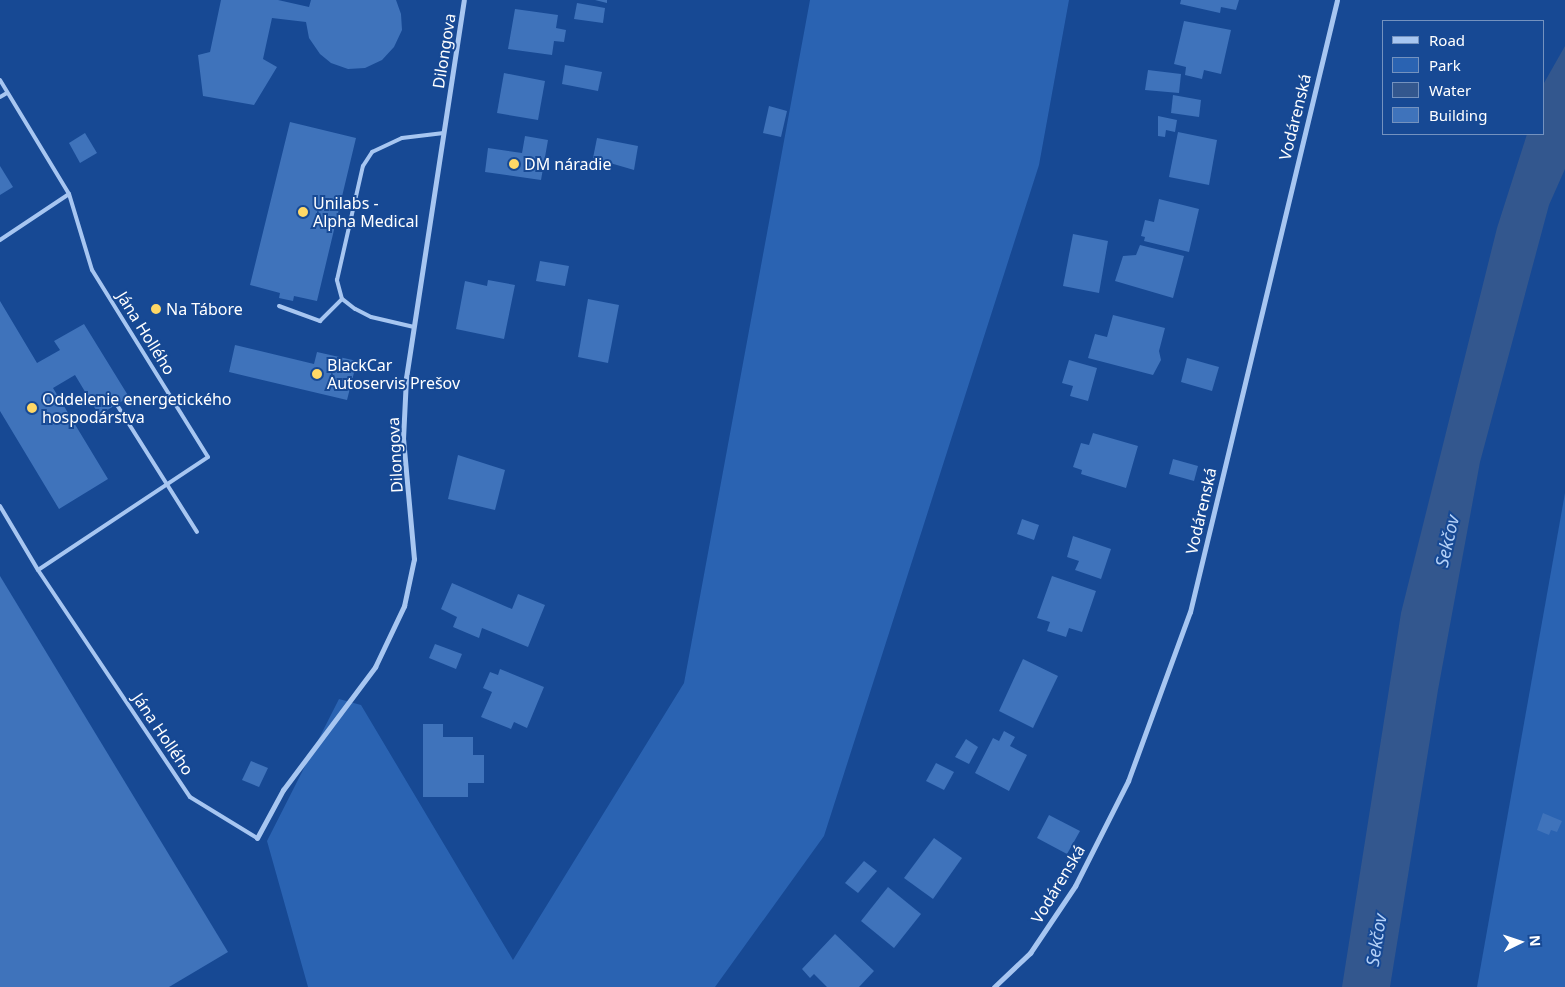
<!DOCTYPE html>
<html>
<head>
<meta charset="utf-8">
<style>
  body { margin:0 }
  #map { position:relative; width:1565px; height:987px; overflow:hidden; background:#174994; font-family:"Noto Sans",sans-serif }
  div>[style] { position:absolute }
  .green>* { inset:0; background:#2a63b2 }
  .water>* { inset:0; background:#33578e }
  .building>* { inset:0; background:#3f73bb }
  .service>* { height:4px; margin:-2px; padding:0 2px; transform-origin:2px; border-radius:2px; background:#a7c6f1 }
  .minor>* { height:5px; margin:-2.5px; padding:0 2.5px; transform-origin:2.5px; border-radius:2.5px; background:#a7c6f1 }
  .dots>* { width:14px; height:14px; translate:-50% -50%; box-sizing:border-box; border:2px solid #174994; border-radius:50% }
  span { translate:-50% -50%; white-space:nowrap; text-align:center; line-height:1.15; -webkit-text-stroke:4px #174994; paint-order:stroke }
  .street-label { font-size:16px; color:#fff }
  .poi-label { font-size:16px; color:#fff }
  .left { translate:0 -50%; text-align:left }
  .water-label { font-size:18px; color:#b3d0f7; font-style:italic }
  .legend { position:absolute; left:1382px; top:20px; width:162px; height:115px; box-sizing:border-box; background:#174994; border:1px solid #7492bf; margin:0; padding:6px 9px; list-style:none; font-size:15px; color:#fff }
  .legend li { display:flex; align-items:center; gap:10px; height:25px }
  .legend b { width:25px; border:1px solid #7492bf }
  .north { position:absolute; left:1495px; top:917px; width:50px; height:50px; -webkit-text-stroke:4px #174994; paint-order:stroke; rotate:86deg; font-size:14px; font-weight:700; line-height:20px; text-align:center; color:#fff }
  .north::after { content:''; display:block; margin:auto; width:18px; height:22px; background:#fff; clip-path:polygon(50% 0,100% 100%,50% 72%,0 100%) }
</style>
</head>
<body>
<div id="map">
  <div class="green">
    <div style="clip-path:polygon(810px 0,1069px 0,1039px 165px,824px 836px,715px 987px,308px 987px,267px 841px,339px 699px,361px 705px,513px 960px,684px 683px)"></div>
    <div style="clip-path:polygon(1565px 493px,1565px 987px,1477px 987px)"></div>
  </div>
  <div class="water">
    <div style="clip-path:polygon(1565px 46px,1565px 169px,1549px 205px,1480px 462px,1438px 690px,1390px 987px,1342px 987px,1401px 613px,1497px 228px,1527px 134px,1544px 134px,1544px 83px)"></div>
  </div>
  <div class="building">
    <div style="clip-path:polygon(221px 0,278px 0,309px 7px,311px 0,396px 0,401px 14px,402px 30px,394px 47px,382px 60px,365px 68px,348px 69px,331px 63px,320px 54px,309px 38px,306px 22px,272px 18px,263px 59px,277px 67px,254px 105px,203px 96px,198px 55px,210px 52px)"></div>
    <div style="clip-path:polygon(595px 0,607px 0,607px 3px)"></div>
    <div style="clip-path:polygon(1181px 0,1239px 0,1236px 10px,1221px 7px,1220px 13px,1180px 4px)"></div>
    <div style="clip-path:polygon(577px 3px,605px 8px,603px 23px,574px 19px)"></div>
    <div style="clip-path:polygon(515px 9px,558px 15px,556px 28px,566px 30px,564px 42px,554px 41px,552px 55px,508px 49px)"></div>
    <div style="clip-path:polygon(1184px 21px,1231px 30px,1221px 74px,1204px 70px,1202px 79px,1185px 75px,1186px 67px,1174px 64px)"></div>
    <div style="clip-path:polygon(565px 65px,602px 72px,598px 91px,562px 84px)"></div>
    <div style="clip-path:polygon(1148px 70px,1181px 74px,1179px 93px,1145px 90px)"></div>
    <div style="clip-path:polygon(504px 73px,545px 81px,538px 120px,497px 113px)"></div>
    <div style="clip-path:polygon(1173px 95px,1201px 100px,1199px 117px,1171px 113px)"></div>
    <div style="clip-path:polygon(769px 106px,787px 111px,781px 137px,763px 133px)"></div>
    <div style="clip-path:polygon(1158px 116px,1177px 120px,1175px 132px,1166px 130px,1165px 137px,1158px 136px)"></div>
    <div style="clip-path:polygon(290px 122px,356px 138px,317px 301px,294px 296px,293px 301px,279px 298px,280px 293px,250px 285px)"></div>
    <div style="clip-path:polygon(1178px 132px,1217px 140px,1209px 185px,1169px 177px)"></div>
    <div style="clip-path:polygon(85px 133px,97px 153px,80px 163px,69px 143px)"></div>
    <div style="clip-path:polygon(525px 136px,548px 140px,541px 180px,485px 172px,488px 148px,522px 153px)"></div>
    <div style="clip-path:polygon(597px 138px,638px 146px,634px 170px,593px 158px)"></div>
    <div style="clip-path:polygon(0 166px,13px 187px,0 195px)"></div>
    <div style="clip-path:polygon(1159px 199px,1199px 209px,1189px 252px,1144px 241px,1145px 237px,1141px 236px,1145px 220px,1154px 222px)"></div>
    <div style="clip-path:polygon(1073px 234px,1108px 241px,1099px 293px,1063px 286px)"></div>
    <div style="clip-path:polygon(1140px 245px,1184px 256px,1173px 298px,1115px 281px,1123px 256px,1136px 255px)"></div>
    <div style="clip-path:polygon(540px 261px,569px 266px,565px 286px,536px 281px)"></div>
    <div style="clip-path:polygon(488px 280px,515px 285px,504px 339px,456px 329px,465px 281px,487px 286px)"></div>
    <div style="clip-path:polygon(588px 299px,619px 305px,608px 363px,578px 357px)"></div>
    <div style="clip-path:polygon(0 301px,37px 363px,60px 350px,54px 341px,84px 324px,129px 397px,99px 415px,75px 375px,53px 388px,108px 479px,59px 509px,0 411px)"></div>
    <div style="clip-path:polygon(1113px 315px,1165px 328px,1159px 351px,1161px 360px,1153px 375px,1088px 358px,1095px 334px,1107px 337px)"></div>
    <div style="clip-path:polygon(235px 345px,314px 364px,317px 352px,357px 361px,347px 400px,229px 372px)"></div>
    <div style="clip-path:polygon(1187px 358px,1219px 367px,1212px 391px,1181px 382px)"></div>
    <div style="clip-path:polygon(1069px 360px,1097px 368px,1088px 401px,1070px 396px,1073px 386px,1062px 383px)"></div>
    <div style="clip-path:polygon(1093px 433px,1138px 446px,1126px 488px,1081px 474px,1082px 470px,1073px 467px,1081px 443px,1089px 445px)"></div>
    <div style="clip-path:polygon(458px 455px,505px 470px,495px 510px,448px 499px)"></div>
    <div style="clip-path:polygon(1173px 459px,1198px 466px,1194px 481px,1169px 474px)"></div>
    <div style="clip-path:polygon(1022px 519px,1039px 525px,1034px 540px,1017px 534px)"></div>
    <div style="clip-path:polygon(1073px 536px,1111px 549px,1101px 579px,1075px 570px,1079px 561px,1067px 557px)"></div>
    <div style="clip-path:polygon(0 576px,228px 952px,169px 987px,0 987px)"></div>
    <div style="clip-path:polygon(1052px 576px,1096px 591px,1082px 632px,1069px 628px,1066px 637px,1047px 631px,1050px 622px,1037px 618px)"></div>
    <div style="clip-path:polygon(452px 583px,512px 609px,518px 594px,545px 605px,528px 647px,482px 628px,479px 638px,453px 627px,457px 617px,441px 609px)"></div>
    <div style="clip-path:polygon(435px 644px,462px 654px,456px 669px,429px 658px)"></div>
    <div style="clip-path:polygon(1023px 659px,1058px 676px,1033px 728px,999px 711px)"></div>
    <div style="clip-path:polygon(500px 669px,544px 687px,527px 728px,514px 722px,511px 729px,481px 717px,492px 692px,483px 688px,490px 672px,498px 675px)"></div>
    <div style="clip-path:polygon(423px 724px,443px 724px,443px 737px,473px 737px,473px 755px,484px 755px,484px 783px,468px 783px,468px 797px,423px 797px)"></div>
    <div style="clip-path:polygon(1004px 731px,1015px 737px,1010px 746px,1027px 755px,1009px 791px,975px 773px,993px 738px,999px 741px)"></div>
    <div style="clip-path:polygon(966px 739px,978px 747px,969px 764px,955px 757px)"></div>
    <div style="clip-path:polygon(251px 761px,268px 768px,259px 787px,242px 780px)"></div>
    <div style="clip-path:polygon(936px 763px,954px 772px,944px 790px,926px 781px)"></div>
    <div style="clip-path:polygon(1543px 813px,1562px 821px,1557px 832px,1551px 830px,1549px 835px,1537px 830px)"></div>
    <div style="clip-path:polygon(1049px 815px,1080px 831px,1067px 854px,1037px 838px)"></div>
    <div style="clip-path:polygon(934px 838px,962px 858px,933px 899px,904px 878px)"></div>
    <div style="clip-path:polygon(864px 861px,877px 871px,858px 893px,845px 883px)"></div>
    <div style="clip-path:polygon(888px 887px,921px 914px,894px 948px,861px 921px)"></div>
    <div style="clip-path:polygon(835px 934px,874px 971px,859px 987px,827px 987px,814px 974px,810px 978px,802px 969px)"></div>
  </div>
  <div class="service">
    <div style="left:0;top:80px;width:133px;rotate:58.8deg"></div>
    <div style="left:69px;top:194px;width:83px;rotate:146.3deg"></div>
    <div style="left:0;top:97px;width:8px;rotate:-30deg"></div>
    <div style="left:279px;top:306px;width:44px;rotate:20.1deg"></div>
    <div style="left:320px;top:321px;width:31px;rotate:-45deg"></div>
    <div style="left:414px;top:327px;width:44px;rotate:-166.9deg"></div>
    <div style="left:371px;top:317px;width:18px;rotate:-153deg"></div>
    <div style="left:355px;top:309px;width:16px;rotate:-142deg"></div>
    <div style="left:342px;top:299px;width:20px;rotate:-105deg"></div>
    <div style="left:337px;top:280px;width:117px;rotate:-77.2deg"></div>
    <div style="left:363px;top:166px;width:17px;rotate:-57deg"></div>
    <div style="left:372px;top:152px;width:33px;rotate:-25deg"></div>
    <div style="left:402px;top:138px;width:42px;rotate:-6.8deg"></div>
    <div style="left:117px;top:405px;width:150px;rotate:57.8deg"></div>
    <div style="left:0;top:506px;width:74px;rotate:59.3deg"></div>
    <div style="left:38px;top:570px;width:273px;rotate:56.2deg"></div>
    <div style="left:190px;top:797px;width:79px;rotate:31.5deg"></div>
    <div style="left:38px;top:570px;width:204px;rotate:-33.6deg"></div>
    <div style="left:208px;top:457px;width:220px;rotate:-121.8deg"></div>
    <div style="left:92px;top:270px;width:79px;rotate:-106.8deg"></div>
  </div>
  <div class="minor">
    <div style="left:257px;top:838px;width:55px;rotate:-61.6deg"></div>
    <div style="left:283px;top:790px;width:154px;rotate:-53.2deg"></div>
    <div style="left:375px;top:667px;width:68px;rotate:-64.6deg"></div>
    <div style="left:404px;top:606px;width:48px;rotate:-78deg"></div>
    <div style="left:414px;top:559px;width:121px;rotate:-95.2deg"></div>
    <div style="left:403px;top:439px;width:61px;rotate:-87.2deg"></div>
    <div style="left:406px;top:378px;width:382px;rotate:-81.3deg"></div>
    <div style="left:994px;top:987px;width:50px;rotate:-43.4deg"></div>
    <div style="left:1030px;top:953px;width:81px;rotate:-56.1deg"></div>
    <div style="left:1075px;top:886px;width:118px;rotate:-63.2deg"></div>
    <div style="left:1128px;top:781px;width:180px;rotate:-69.9deg"></div>
    <div style="left:1190px;top:612px;width:629px;rotate:-76.49deg"></div>
  </div>
  <div class="dots">
    <div style="left:514px;top:164px;background:#ffd866"></div>
    <div style="left:303px;top:212px;background:#ffd866"></div>
    <div style="left:156px;top:309px;background:#ffd866"></div>
    <div style="left:317px;top:374px;background:#ffd866"></div>
    <div style="left:32px;top:408px;background:#ffd866"></div>
  </div>
  <div class="street-label">
    <span style="left:444px;top:51px;rotate:-81deg">Dilongova</span>
    <span style="left:1295px;top:117px;rotate:-76deg">Vodárenská</span>
    <span style="left:146px;top:333px;rotate:58deg">Jána Hollého</span>
    <span style="left:395px;top:455px;rotate:-93deg">Dilongova</span>
    <span style="left:1201px;top:511px;rotate:-77deg">Vodárenská</span>
    <span style="left:163px;top:734px;rotate:56deg">Jána Hollého</span>
    <span style="left:1058px;top:884px;rotate:-59deg">Vodárenská</span>
  </div>
  <div class="poi-label">
    <span class="left" style="left:524px;top:164px">DM náradie</span>
    <span class="left" style="left:313px;top:212px">Unilabs -<br>Alpha Medical</span>
    <span class="left" style="left:166px;top:309px">Na Tábore</span>
    <span class="left" style="left:327px;top:374px">BlackCar<br>Autoservis Prešov</span>
    <span class="left" style="left:42px;top:408px">Oddelenie energetického<br>hospodárstva</span>
  </div>
  <div class="water-label">
    <span style="left:1447px;top:541px;rotate:-77deg">Sekčov</span>
    <span style="left:1376px;top:940px;rotate:-81deg">Sekčov</span>
  </div>
  <ul class="legend">
  <li><b style="height:6px;background:#a7c6f1"></b>Road</li>
  <li><b style="height:14px;background:#2a63b2"></b>Park</li>
  <li><b style="height:14px;background:#33578e"></b>Water</li>
  <li><b style="height:14px;background:#3f73bb"></b>Building</li>
  </ul>
  <div class="north">N</div>
</div>
</body>
</html>
